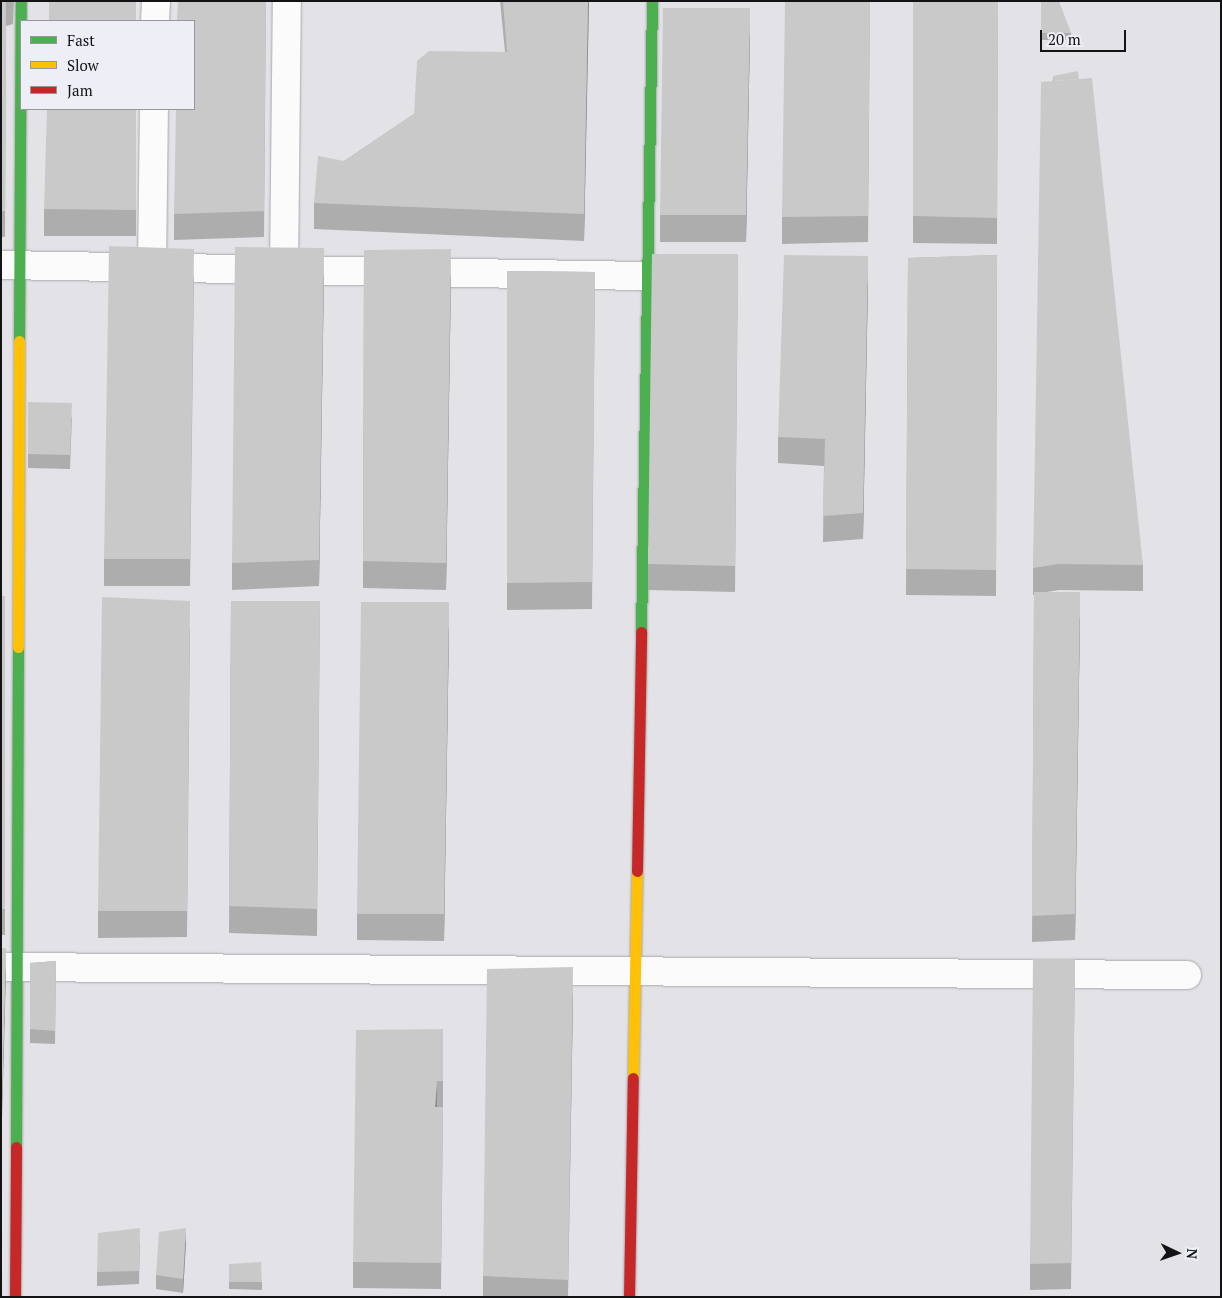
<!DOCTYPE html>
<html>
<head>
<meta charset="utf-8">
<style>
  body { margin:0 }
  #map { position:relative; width:1222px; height:1298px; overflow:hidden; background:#e3e3e7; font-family:"PT Serif",serif }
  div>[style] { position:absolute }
  .roads { filter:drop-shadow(0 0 1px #a9a9ac) drop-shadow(0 0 1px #a9a9ac) }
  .street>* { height:28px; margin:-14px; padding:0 14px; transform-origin:14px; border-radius:14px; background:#fbfbfb }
  .fast>* { height:11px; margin:-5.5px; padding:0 5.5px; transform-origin:5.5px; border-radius:5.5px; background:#4caf50 }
  .slow>* { height:11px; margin:-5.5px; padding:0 5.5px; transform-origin:5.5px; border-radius:5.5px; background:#ffc107 }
  .jam>* { height:11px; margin:-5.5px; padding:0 5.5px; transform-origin:5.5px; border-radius:5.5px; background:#c62828 }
  .wall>* { inset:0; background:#aeadae }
  .shaded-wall>* { inset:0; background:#8d8d8d }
  .building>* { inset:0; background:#cac9ca }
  span { translate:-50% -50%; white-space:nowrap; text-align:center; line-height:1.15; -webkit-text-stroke:4.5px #eeeff6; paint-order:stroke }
  .frame { position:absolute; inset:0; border:2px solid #131315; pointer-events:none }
  .legend { position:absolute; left:20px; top:20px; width:175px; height:90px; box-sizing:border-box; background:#eeeff6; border:1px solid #96979c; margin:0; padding:6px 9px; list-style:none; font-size:15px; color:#131315 }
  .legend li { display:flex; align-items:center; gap:10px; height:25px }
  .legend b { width:25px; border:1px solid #96979c }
  .north { position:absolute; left:1152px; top:1228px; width:50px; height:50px; -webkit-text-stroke:4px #eeeff6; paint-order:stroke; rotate:93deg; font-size:14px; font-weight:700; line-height:20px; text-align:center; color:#131315 }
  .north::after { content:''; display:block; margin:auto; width:18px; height:22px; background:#131315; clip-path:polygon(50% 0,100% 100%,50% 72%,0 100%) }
  .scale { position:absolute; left:1040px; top:30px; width:86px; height:22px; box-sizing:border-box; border:2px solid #131315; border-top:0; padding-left:6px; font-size:15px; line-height:18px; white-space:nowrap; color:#131315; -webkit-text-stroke:4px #eeeff6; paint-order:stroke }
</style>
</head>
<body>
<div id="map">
  <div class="roads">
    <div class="street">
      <div style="left:155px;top:21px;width:20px;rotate:-87deg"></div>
      <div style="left:1px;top:265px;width:646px;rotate:0.98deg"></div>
      <div style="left:152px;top:268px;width:159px;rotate:-89.3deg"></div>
      <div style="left:284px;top:271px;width:270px;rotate:-89.4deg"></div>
      <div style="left:1px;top:967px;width:1186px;rotate:0.39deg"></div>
    </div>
    <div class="fast">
      <div style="left:19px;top:341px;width:340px;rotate:-89.7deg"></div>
      <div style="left:641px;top:632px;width:631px;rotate:-89deg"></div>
      <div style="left:16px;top:1147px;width:500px;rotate:-89.77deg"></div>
    </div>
    <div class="slow">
      <div style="left:18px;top:647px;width:306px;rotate:-89.8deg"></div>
      <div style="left:633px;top:1078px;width:207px;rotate:-88.9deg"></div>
    </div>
    <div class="jam">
      <div style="left:637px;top:871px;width:239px;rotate:-89deg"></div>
      <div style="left:15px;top:1297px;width:150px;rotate:-89.6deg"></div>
      <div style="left:629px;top:1297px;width:219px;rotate:-89deg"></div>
    </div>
  </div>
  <div class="wall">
    <div style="clip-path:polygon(1px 1px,14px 1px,13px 24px,6px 26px,5px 237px,1px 237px)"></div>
    <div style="clip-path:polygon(266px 1px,264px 237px,174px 240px,174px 214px)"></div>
    <div style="clip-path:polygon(500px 1px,589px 1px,584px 241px,314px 229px,314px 203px,344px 161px,414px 114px,505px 52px)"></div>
    <div style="clip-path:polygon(870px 1px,868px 242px,782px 244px,782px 217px)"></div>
    <div style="clip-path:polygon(913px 1px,998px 1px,997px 244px,913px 243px)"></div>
    <div style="clip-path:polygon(1041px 1px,1071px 33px,1071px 40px,1041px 40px)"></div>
    <div style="clip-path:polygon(750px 34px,746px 242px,660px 242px,660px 215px)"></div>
    <div style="clip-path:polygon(1053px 76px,1143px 565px,1143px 591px,1059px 590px,1047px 592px,1080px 618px,1075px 940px,1032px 942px,1034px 595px,1033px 595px,1033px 568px)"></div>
    <div style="clip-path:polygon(136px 109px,136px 236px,44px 236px,44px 209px)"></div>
    <div style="clip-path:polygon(364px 250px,451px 276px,446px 590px,363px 588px)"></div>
    <div style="clip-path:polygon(738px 254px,735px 592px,648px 590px,648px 564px)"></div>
    <div style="clip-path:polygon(997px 255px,996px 596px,906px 595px,908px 258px)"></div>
    <div style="clip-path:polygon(507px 271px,595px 272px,592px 609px,507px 610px)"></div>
    <div style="clip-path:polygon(324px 274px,319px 586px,232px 590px,232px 563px)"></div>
    <div style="clip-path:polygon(194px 275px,190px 586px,104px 586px,104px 559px)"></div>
    <div style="clip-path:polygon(868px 282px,863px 539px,823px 542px,824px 466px,778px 463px,778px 437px)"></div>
    <div style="clip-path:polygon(28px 402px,72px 417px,70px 469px,28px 468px)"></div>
    <div style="clip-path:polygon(1px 596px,5px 596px,5px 935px,1px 935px)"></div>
    <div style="clip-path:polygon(231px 601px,320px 601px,317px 936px,229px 933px)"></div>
    <div style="clip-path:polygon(190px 628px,187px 937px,98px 938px,98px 911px)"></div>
    <div style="clip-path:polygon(449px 628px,444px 941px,357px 940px,357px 914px)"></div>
    <div style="clip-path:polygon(1075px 959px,1071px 1289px,1030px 1290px,1030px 1264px)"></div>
    <div style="clip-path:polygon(56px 961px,55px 1044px,30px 1043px,30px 963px)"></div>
    <div style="clip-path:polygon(573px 994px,568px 1297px,483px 1297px,483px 1276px)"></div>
    <div style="clip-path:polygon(443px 1029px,443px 1107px,441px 1289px,353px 1288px,353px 1262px)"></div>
    <div style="clip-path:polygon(140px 1242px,139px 1284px,97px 1286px,97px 1272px)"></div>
    <div style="clip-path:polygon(186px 1242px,183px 1293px,156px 1289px,156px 1275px)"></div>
    <div style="clip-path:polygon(229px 1264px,262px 1282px,262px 1290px,229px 1289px)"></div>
  </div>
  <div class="shaded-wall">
    <div style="clip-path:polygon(588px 1px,589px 1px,584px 241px,584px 214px)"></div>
    <div style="clip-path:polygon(750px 8px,750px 34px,746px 242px,746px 215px)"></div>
    <div style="clip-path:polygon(324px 248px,324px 274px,319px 586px,319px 560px)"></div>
    <div style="clip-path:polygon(451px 249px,451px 276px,446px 590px,446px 563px)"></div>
    <div style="clip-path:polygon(868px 256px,868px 282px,863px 539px,863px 513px)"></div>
    <div style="clip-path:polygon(1080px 592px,1080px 618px,1075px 940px,1075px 914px)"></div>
    <div style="clip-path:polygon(449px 602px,449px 628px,444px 941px,444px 914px)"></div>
    <div style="clip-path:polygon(6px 948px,6px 974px,1px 1154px,1px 1127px)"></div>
    <div style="clip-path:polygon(573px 967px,573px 994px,568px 1297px)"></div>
    <div style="clip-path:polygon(437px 1081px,437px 1107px,435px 1107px)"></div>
    <div style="clip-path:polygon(186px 1228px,186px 1242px,183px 1293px,183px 1279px)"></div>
  </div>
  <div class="building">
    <div style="clip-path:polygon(1px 1px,6px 1px,5px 211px,1px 211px)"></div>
    <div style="clip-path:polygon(49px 1px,136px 1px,136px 21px,49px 21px)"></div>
    <div style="clip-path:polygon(178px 1px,266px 1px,264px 211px,174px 214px,176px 109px,194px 109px,194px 21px,177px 21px)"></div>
    <div style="clip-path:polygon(503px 1px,588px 1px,584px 214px,314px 203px,318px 156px,344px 161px,414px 114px,417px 61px,429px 51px,507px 52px)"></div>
    <div style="clip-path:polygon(785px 1px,870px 1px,868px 216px,782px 217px)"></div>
    <div style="clip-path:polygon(913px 1px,998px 1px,997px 218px,913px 216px)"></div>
    <div style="clip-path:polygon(1041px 1px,1059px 1px,1071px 33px,1041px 33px)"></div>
    <div style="clip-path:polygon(663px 8px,750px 8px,746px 215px,660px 215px)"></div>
    <div style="clip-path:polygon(1078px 71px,1079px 79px,1054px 81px,1053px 76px)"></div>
    <div style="clip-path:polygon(1092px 78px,1143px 565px,1059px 564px,1033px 568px,1041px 82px)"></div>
    <div style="clip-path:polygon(47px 109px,136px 109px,136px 210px,44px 209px)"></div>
    <div style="clip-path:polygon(109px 246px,194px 249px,190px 559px,104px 559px)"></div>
    <div style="clip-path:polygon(235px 247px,324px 248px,319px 560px,232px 563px)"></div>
    <div style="clip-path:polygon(451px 249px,446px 563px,363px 561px,364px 250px)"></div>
    <div style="clip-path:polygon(652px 254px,738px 254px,735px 566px,648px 564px)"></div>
    <div style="clip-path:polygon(784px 255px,868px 256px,863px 513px,823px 516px,825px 439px,778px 437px)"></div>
    <div style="clip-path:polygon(997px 255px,996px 570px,906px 569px,908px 258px)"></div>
    <div style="clip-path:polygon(507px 271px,595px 272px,592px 582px,507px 583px)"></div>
    <div style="clip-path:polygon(28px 402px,72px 403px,70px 455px,28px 454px)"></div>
    <div style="clip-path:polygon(1034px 592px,1080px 592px,1075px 914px,1032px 916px)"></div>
    <div style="clip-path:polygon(1px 596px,5px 596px,5px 909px,1px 909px)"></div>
    <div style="clip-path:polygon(102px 597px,190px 601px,187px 911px,98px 911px)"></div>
    <div style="clip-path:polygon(231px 601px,320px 601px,317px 909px,229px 906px)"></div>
    <div style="clip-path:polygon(361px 602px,449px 602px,444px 914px,357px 914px)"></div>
    <div style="clip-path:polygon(1px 948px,6px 948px,1px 1127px)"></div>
    <div style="clip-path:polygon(1033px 959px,1075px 959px,1071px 1263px,1030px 1264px)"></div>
    <div style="clip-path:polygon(56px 961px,55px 1031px,30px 1029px,30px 963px)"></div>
    <div style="clip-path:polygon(573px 967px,568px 1280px,483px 1276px,487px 969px)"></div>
    <div style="clip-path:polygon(443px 1029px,443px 1081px,437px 1081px,435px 1107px,443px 1107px,441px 1263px,353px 1262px,356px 1030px)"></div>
    <div style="clip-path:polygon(140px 1228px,139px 1271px,97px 1272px,98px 1233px)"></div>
    <div style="clip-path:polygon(186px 1228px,183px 1279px,156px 1275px,159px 1232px)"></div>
    <div style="clip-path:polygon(261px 1262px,262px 1282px,229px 1282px,229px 1264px)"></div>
  </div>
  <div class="frame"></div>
  <ul class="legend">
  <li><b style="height:6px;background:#4caf50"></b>Fast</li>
  <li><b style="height:6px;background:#ffc107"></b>Slow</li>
  <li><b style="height:6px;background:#c62828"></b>Jam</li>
  </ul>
  <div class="north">N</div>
  <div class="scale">20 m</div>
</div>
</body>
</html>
